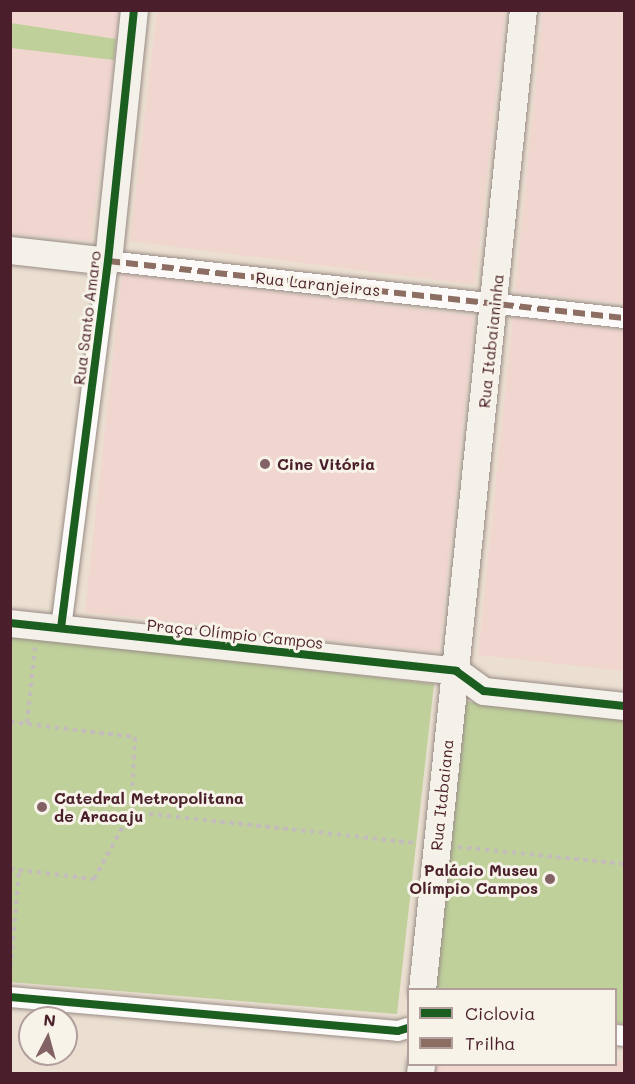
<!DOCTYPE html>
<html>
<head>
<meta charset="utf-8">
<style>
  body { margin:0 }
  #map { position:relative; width:635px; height:1084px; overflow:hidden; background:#eadfd0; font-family:Mali,sans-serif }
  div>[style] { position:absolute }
  .built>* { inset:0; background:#f1d6d0 }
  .green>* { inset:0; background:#bfd09b }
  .path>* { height:4px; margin-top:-2px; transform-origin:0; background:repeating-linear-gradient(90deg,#c3bcbb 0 4.5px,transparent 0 9px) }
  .roads { filter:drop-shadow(0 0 2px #998c87) drop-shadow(0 0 2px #998c87) }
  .street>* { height:20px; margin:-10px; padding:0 10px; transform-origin:10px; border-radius:10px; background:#fcfaf8 }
  .secondary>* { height:27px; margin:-13.5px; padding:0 13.5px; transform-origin:13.5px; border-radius:13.5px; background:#f4f0ea }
  .quiet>* { height:6px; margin-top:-3px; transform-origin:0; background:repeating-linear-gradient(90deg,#8d6e63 0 12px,transparent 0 18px) }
  .cycleway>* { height:8px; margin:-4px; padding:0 4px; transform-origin:4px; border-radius:4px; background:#1b5e20 }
  .dots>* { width:16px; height:16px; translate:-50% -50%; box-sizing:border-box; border:3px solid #f7f3e8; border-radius:50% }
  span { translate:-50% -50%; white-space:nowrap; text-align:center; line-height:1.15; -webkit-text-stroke:6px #f7f3e8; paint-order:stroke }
  .street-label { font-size:16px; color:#4a1f2b }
  .poi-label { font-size:16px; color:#4a1f2b; font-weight:700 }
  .left { translate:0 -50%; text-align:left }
  .right { translate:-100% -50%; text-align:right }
  .frame { position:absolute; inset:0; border:12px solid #4a1f2b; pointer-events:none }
  .legend { position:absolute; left:407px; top:988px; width:210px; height:78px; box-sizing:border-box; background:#f7f3e8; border:2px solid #b29e9c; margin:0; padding:8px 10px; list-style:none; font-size:18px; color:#4a1f2b }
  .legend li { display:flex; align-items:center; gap:12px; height:30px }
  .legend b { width:30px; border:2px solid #b29e9c }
  .north { position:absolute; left:18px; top:1006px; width:60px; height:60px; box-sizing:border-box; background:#f7f3e8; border:2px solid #b29e9c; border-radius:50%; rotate:6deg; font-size:16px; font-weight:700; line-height:24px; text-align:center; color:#4a1f2b }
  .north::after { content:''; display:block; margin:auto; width:21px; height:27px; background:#826265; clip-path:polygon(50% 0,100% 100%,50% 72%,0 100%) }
</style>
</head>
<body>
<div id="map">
  <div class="built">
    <div style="clip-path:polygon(157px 10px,505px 11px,475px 285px,130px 241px)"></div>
    <div style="clip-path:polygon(11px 11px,119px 11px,91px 241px,11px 233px)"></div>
    <div style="clip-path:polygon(543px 11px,624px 11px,624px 303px,515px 292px)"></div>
    <div style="clip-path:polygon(122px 274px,474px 316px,439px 652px,85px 612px)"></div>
    <div style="clip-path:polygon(513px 316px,624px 331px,624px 671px,478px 655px)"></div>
    <div style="clip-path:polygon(616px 1061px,624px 1061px,624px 1073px,432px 1074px,433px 1065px,616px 1064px)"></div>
  </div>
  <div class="green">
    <div style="clip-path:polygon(11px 23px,116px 39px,114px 60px,11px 48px)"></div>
    <div style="clip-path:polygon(10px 634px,434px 684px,397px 1014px,11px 982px)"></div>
    <div style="clip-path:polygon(461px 701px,624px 718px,624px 1024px,616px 1023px,616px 990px,432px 990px)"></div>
  </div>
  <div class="path">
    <div style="left:10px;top:722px;width:126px;rotate:6.8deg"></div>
    <div style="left:135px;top:737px;width:75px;rotate:93.1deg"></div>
    <div style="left:131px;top:812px;width:286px;rotate:6.2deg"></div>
    <div style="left:27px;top:723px;width:76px;rotate:-84deg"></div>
    <div style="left:458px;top:847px;width:167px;rotate:5.8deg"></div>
    <div style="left:10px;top:869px;width:85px;rotate:6.8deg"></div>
    <div style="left:94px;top:879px;width:77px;rotate:-61.1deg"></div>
    <div style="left:10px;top:976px;width:106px;rotate:-85.1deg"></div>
  </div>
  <div class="roads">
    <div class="street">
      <div style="left:61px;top:628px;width:370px;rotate:-82.7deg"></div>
      <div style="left:108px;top:261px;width:519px;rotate:6.3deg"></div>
      <div style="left:10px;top:997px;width:389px;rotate:5deg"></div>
      <div style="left:398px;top:1031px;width:10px;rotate:-17deg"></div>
      <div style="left:616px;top:1035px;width:8px;rotate:7deg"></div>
    </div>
    <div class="secondary">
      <div style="left:10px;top:250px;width:99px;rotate:6.4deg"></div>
      <div style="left:108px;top:261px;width:252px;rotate:-84.1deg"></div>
      <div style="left:10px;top:623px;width:449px;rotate:6.1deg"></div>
      <div style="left:456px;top:671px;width:34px;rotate:36deg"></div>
      <div style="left:484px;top:691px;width:141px;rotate:6.1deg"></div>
      <div style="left:422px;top:990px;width:985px;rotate:-84.12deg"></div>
      <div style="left:420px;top:1074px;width:10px;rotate:-84deg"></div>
    </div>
  </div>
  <div class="quiet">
    <div style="left:108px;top:261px;width:519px;rotate:6.3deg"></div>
  </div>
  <div class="cycleway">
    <div style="left:10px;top:623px;width:449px;rotate:6.1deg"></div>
    <div style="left:456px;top:671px;width:34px;rotate:36deg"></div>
    <div style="left:484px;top:691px;width:141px;rotate:6.1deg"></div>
    <div style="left:61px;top:628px;width:370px;rotate:-82.7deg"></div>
    <div style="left:108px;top:261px;width:252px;rotate:-84.1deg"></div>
    <div style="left:10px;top:997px;width:389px;rotate:5deg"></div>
    <div style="left:398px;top:1031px;width:10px;rotate:-17deg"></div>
  </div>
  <div class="dots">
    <div style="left:265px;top:464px;background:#826265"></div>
    <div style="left:42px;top:807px;background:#826265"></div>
    <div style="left:550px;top:879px;background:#826265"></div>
  </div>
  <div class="street-label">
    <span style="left:318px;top:284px;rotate:6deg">Rua Laranjeiras</span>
    <span style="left:87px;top:318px;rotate:-83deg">Rua Santo Amaro</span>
    <span style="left:491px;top:341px;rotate:-84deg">Rua Itabaianinha</span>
    <span style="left:235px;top:634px;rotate:6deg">Praça Olímpio Campos</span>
    <span style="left:442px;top:795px;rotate:-84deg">Rua Itabaiana</span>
  </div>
  <div class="poi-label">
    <span class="left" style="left:277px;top:464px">Cine Vitória</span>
    <span class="left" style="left:54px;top:807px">Catedral Metropolitana<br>de Aracaju</span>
    <span class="right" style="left:538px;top:879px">Palácio Museu<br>Olímpio Campos</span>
  </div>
  <div class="frame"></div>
  <ul class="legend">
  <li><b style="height:8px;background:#1b5e20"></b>Ciclovia</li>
  <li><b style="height:8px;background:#8d6e63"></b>Trilha</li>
  </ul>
  <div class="north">N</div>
</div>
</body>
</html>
